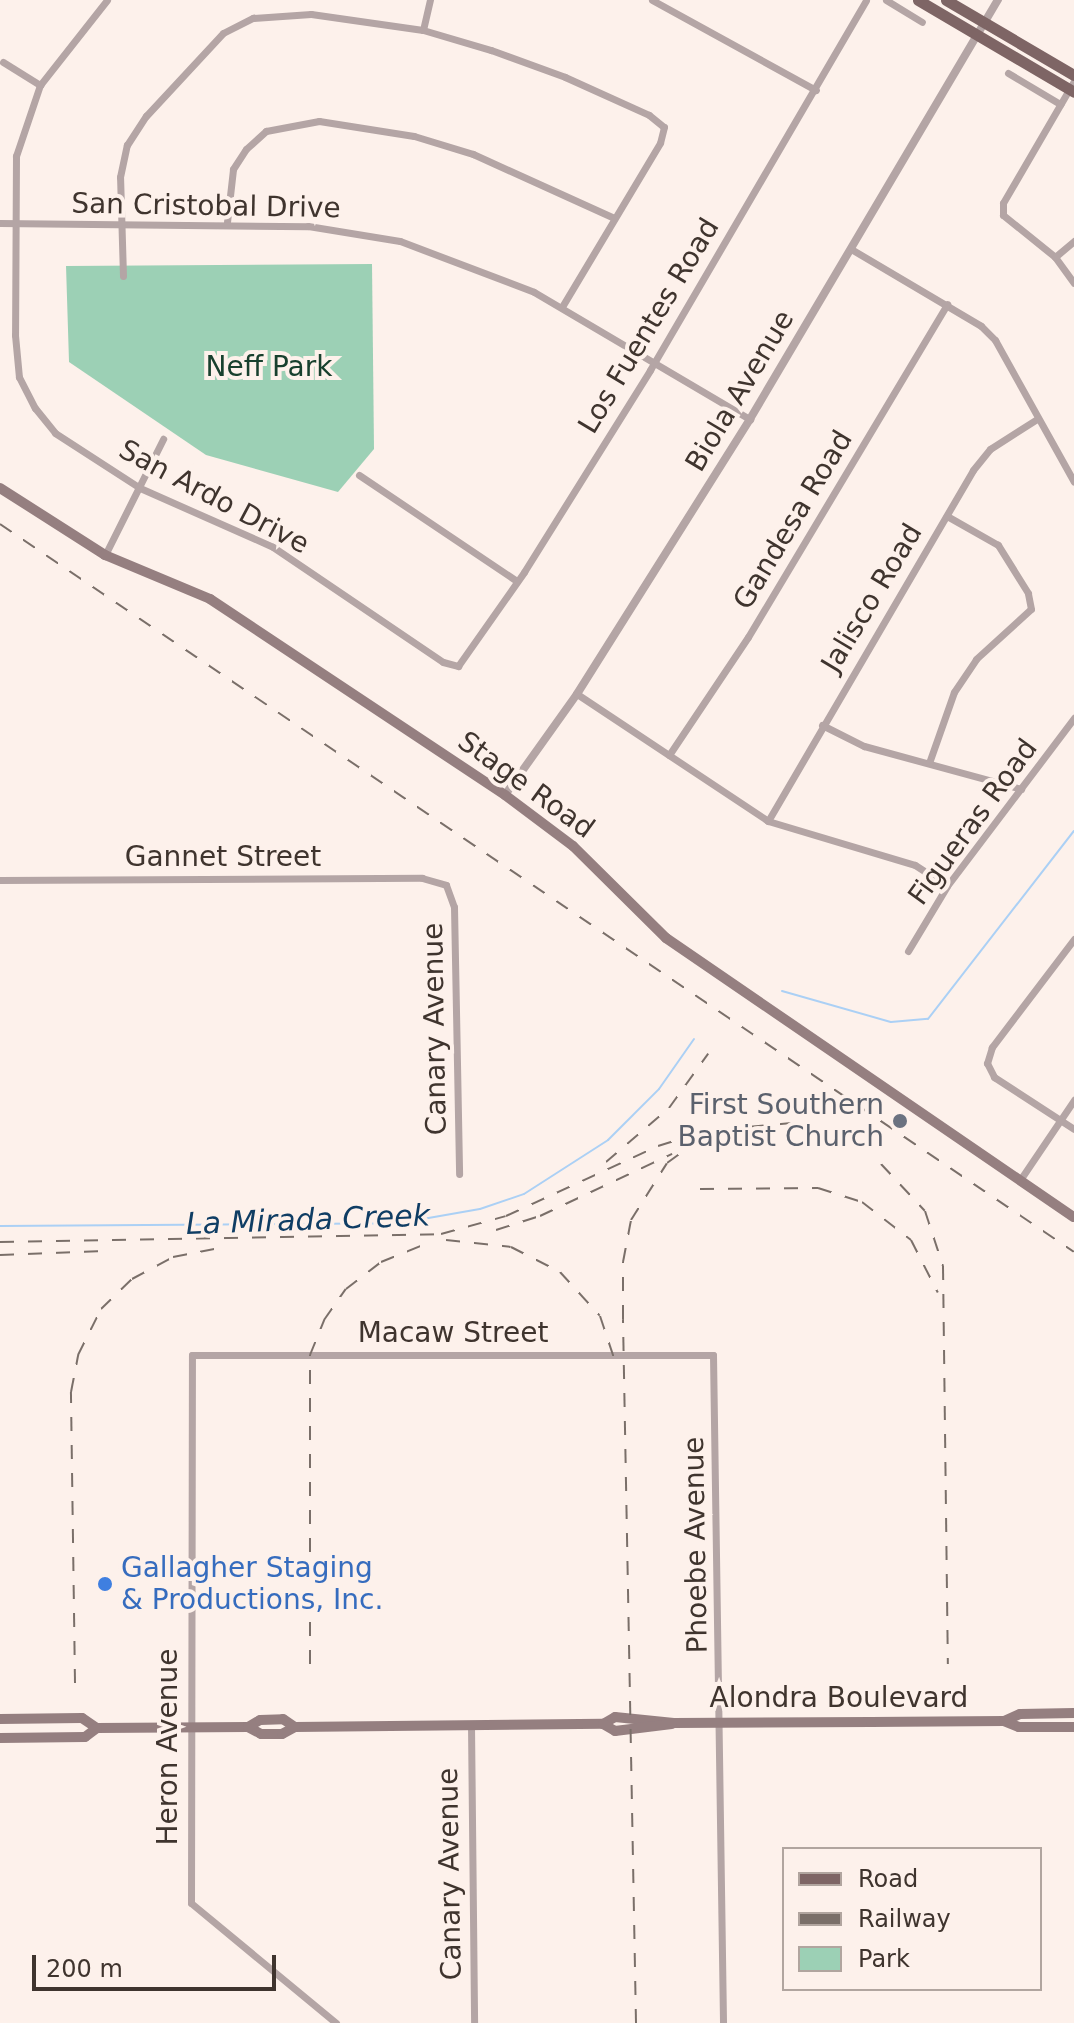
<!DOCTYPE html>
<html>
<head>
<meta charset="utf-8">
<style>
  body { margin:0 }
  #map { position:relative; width:1074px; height:2023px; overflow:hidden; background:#fdf1eb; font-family:"DejaVu Sans",sans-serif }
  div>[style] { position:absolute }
  .green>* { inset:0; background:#9cd0b5 }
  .stream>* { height:2px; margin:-1px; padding:0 1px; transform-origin:1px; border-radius:1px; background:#abd0f5 }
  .minor>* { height:7px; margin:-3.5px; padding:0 3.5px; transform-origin:3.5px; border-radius:3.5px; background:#b4a5a5 }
  .tertiary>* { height:8px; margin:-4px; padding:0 4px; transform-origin:4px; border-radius:4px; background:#b4a5a5 }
  .secondary>* { height:10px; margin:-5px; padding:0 5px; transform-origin:5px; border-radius:5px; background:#957f80 }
  .primary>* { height:11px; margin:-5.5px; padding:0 5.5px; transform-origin:5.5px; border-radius:5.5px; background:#7e6565 }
  .rail>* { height:2px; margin-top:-1px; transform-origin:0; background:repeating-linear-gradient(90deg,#7a6f69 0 14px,transparent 0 28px) }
  .dots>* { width:22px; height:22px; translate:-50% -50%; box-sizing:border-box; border:4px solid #fdf1eb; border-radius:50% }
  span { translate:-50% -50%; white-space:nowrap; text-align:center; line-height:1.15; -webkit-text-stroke:8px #fdf1eb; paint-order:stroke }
  .street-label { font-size:28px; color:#3f342e }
  .park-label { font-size:28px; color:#18402e }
  .worship-label { font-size:28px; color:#5b616d }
  .right { translate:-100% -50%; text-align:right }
  .shop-label { font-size:28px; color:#366cbe }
  .left { translate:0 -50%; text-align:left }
  .water-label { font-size:30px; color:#0f3d64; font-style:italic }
  .legend { position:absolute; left:782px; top:1847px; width:260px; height:144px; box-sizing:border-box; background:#fdf1eb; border:2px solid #b1a59f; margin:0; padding:10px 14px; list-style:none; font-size:24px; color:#3f342e }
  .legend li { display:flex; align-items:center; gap:16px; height:40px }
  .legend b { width:40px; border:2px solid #b1a59f }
  .scale { position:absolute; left:32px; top:1955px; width:244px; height:36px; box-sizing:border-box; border:4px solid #3f342e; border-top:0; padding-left:10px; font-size:24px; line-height:28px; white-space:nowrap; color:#3f342e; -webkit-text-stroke:6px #fdf1eb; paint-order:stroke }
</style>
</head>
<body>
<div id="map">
  <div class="green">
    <div style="clip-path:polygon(372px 264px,374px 449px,338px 492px,206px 455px,69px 362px,66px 266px)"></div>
  </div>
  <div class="stream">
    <div style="left:782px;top:991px;width:113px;rotate:15.9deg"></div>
    <div style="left:891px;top:1022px;width:37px;rotate:-5deg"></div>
    <div style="left:928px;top:1019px;width:238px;rotate:-52.2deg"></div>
    <div style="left:0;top:1226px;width:400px;rotate:-0.4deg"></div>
    <div style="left:400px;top:1223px;width:81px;rotate:-9.9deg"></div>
    <div style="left:480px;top:1209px;width:46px;rotate:-18.8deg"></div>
    <div style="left:524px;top:1194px;width:100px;rotate:-32.7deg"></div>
    <div style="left:608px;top:1140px;width:72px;rotate:-45deg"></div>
    <div style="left:659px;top:1089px;width:61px;rotate:-55deg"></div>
  </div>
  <div class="minor">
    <div style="left:107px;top:0;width:108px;rotate:128.2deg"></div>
    <div style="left:40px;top:85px;width:75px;rotate:108.7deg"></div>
    <div style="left:16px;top:156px;width:179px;rotate:90.3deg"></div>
    <div style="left:15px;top:335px;width:42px;rotate:84.6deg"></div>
    <div style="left:19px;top:377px;width:35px;rotate:63deg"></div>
    <div style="left:35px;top:408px;width:32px;rotate:51deg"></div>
    <div style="left:55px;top:433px;width:101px;rotate:32.9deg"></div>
    <div style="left:140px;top:488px;width:145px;rotate:23.9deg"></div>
    <div style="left:273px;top:547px;width:205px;rotate:34.1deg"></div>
    <div style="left:443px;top:662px;width:16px;rotate:15deg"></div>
    <div style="left:458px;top:666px;width:115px;rotate:-54.9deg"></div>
    <div style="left:524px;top:572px;width:238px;rotate:-58deg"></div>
    <div style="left:650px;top:370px;width:428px;rotate:-59.7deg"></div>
    <div style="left:652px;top:0;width:187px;rotate:28.8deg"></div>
    <div style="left:886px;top:0;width:42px;rotate:31.4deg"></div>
    <div style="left:423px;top:30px;width:31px;rotate:-77deg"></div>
    <div style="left:3px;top:62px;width:44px;rotate:31.9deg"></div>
    <div style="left:1008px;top:73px;width:61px;rotate:30.8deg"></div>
    <div style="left:1074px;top:81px;width:141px;rotate:120.2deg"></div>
    <div style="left:1003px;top:203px;width:12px;rotate:90deg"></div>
    <div style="left:1003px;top:215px;width:67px;rotate:38.9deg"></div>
    <div style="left:1055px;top:257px;width:32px;rotate:54deg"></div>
    <div style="left:227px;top:222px;width:53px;rotate:-83.5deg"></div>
    <div style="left:233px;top:169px;width:24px;rotate:-57deg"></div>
    <div style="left:246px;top:149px;width:27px;rotate:-42deg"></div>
    <div style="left:266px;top:131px;width:54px;rotate:-10.7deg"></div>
    <div style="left:319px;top:121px;width:96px;rotate:9deg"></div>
    <div style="left:414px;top:136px;width:62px;rotate:17deg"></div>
    <div style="left:473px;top:154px;width:155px;rotate:24.4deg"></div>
    <div style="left:0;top:223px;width:308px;rotate:0.6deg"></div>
    <div style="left:308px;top:226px;width:93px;rotate:9.3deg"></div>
    <div style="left:400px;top:241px;width:143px;rotate:20.8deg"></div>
    <div style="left:534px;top:292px;width:251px;rotate:30.5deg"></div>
    <div style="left:851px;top:249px;width:151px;rotate:30.6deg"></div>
    <div style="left:981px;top:326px;width:20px;rotate:45deg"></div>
    <div style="left:995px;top:340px;width:162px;rotate:60.9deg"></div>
    <div style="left:1055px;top:257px;width:25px;rotate:-40deg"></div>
    <div style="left:123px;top:276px;width:99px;rotate:-91.7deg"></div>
    <div style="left:120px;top:177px;width:33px;rotate:-78deg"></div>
    <div style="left:127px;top:145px;width:35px;rotate:-57deg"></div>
    <div style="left:146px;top:116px;width:113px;rotate:-47.1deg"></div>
    <div style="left:223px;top:33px;width:34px;rotate:-27deg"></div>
    <div style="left:253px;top:18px;width:58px;rotate:-3.9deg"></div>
    <div style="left:311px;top:14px;width:113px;rotate:8.1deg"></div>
    <div style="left:423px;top:30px;width:71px;rotate:16.4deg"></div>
    <div style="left:491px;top:50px;width:79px;rotate:20deg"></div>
    <div style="left:565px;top:77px;width:92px;rotate:24.3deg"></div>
    <div style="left:649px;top:115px;width:19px;rotate:39deg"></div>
    <div style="left:664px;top:127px;width:16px;rotate:104deg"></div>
    <div style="left:660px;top:143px;width:191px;rotate:120.9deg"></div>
    <div style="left:359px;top:475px;width:190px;rotate:33.9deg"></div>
    <div style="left:105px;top:555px;width:130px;rotate:-63.4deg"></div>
    <div style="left:577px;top:694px;width:229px;rotate:33.6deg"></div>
    <div style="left:768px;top:821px;width:153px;rotate:16.7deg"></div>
    <div style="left:915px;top:865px;width:38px;rotate:33deg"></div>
    <div style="left:822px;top:725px;width:47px;rotate:26.6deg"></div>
    <div style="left:864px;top:746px;width:163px;rotate:15.3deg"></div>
    <div style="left:669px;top:755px;width:142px;rotate:-56.2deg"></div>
    <div style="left:748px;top:637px;width:388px;rotate:-59.1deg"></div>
    <div style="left:929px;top:763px;width:75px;rotate:-70.6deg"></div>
    <div style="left:954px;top:692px;width:40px;rotate:-56deg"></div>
    <div style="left:976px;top:659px;width:74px;rotate:-42.3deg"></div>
    <div style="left:1031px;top:609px;width:16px;rotate:-101deg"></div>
    <div style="left:1028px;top:593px;width:57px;rotate:-122deg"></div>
    <div style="left:998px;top:545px;width:59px;rotate:-150.4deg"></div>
    <div style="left:768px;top:821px;width:406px;rotate:-59.7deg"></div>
    <div style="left:973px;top:470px;width:27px;rotate:-51deg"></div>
    <div style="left:990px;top:449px;width:56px;rotate:-32.6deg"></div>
    <div style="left:0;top:880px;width:422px;rotate:-0.3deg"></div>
    <div style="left:422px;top:878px;width:25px;rotate:16deg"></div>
    <div style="left:446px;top:885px;width:23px;rotate:70deg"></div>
    <div style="left:454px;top:907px;width:267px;rotate:88.9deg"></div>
    <div style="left:1074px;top:939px;width:136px;rotate:127.2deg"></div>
    <div style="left:992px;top:1047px;width:17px;rotate:107deg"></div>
    <div style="left:987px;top:1063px;width:16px;rotate:63deg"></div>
    <div style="left:994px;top:1077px;width:95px;rotate:33deg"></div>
    <div style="left:908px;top:951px;width:76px;rotate:-59deg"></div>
    <div style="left:947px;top:886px;width:211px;rotate:-52.9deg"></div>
    <div style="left:1020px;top:1180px;width:97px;rotate:-56deg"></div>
    <div style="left:471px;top:1725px;width:298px;rotate:89.4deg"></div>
    <div style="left:336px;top:2023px;width:188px;rotate:-140.4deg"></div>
    <div style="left:191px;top:1903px;width:548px;rotate:-89.9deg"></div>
    <div style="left:192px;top:1355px;width:521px"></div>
    <div style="left:713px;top:1355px;width:668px;rotate:89.14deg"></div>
  </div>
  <div class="tertiary">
    <div style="left:505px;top:795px;width:124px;rotate:-54.5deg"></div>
    <div style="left:577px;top:694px;width:325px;rotate:-57.8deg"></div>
    <div style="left:750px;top:419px;width:487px;rotate:-59.4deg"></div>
  </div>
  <div class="secondary">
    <div style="left:0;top:488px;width:125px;rotate:32.5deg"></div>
    <div style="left:105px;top:555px;width:114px;rotate:22.7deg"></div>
    <div style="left:210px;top:599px;width:354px;rotate:33.6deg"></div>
    <div style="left:505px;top:795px;width:85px;rotate:36.9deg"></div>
    <div style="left:573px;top:846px;width:131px;rotate:44.7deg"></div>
    <div style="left:666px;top:938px;width:494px;rotate:34.4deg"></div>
    <div style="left:0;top:1719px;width:82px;rotate:-0.7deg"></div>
    <div style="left:82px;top:1718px;width:18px;rotate:34deg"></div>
    <div style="left:97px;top:1728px;width:151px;rotate:-0.4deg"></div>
    <div style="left:248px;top:1727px;width:15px;rotate:28deg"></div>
    <div style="left:261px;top:1734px;width:21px"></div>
    <div style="left:282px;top:1734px;width:15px;rotate:-28deg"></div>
    <div style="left:295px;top:1727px;width:308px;rotate:-0.6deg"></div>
    <div style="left:603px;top:1724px;width:14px;rotate:-30deg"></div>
    <div style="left:615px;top:1717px;width:59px;rotate:5.8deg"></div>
    <div style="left:674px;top:1723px;width:197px;rotate:-0.3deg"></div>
    <div style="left:871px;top:1722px;width:133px;rotate:-0.4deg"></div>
    <div style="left:1004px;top:1721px;width:17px;rotate:-24deg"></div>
    <div style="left:1020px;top:1714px;width:54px;rotate:-1.1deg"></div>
    <div style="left:1004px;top:1721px;width:16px;rotate:22deg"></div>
    <div style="left:1019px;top:1727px;width:55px"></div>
    <div style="left:603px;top:1724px;width:14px;rotate:30deg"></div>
    <div style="left:615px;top:1731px;width:57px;rotate:-7deg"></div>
    <div style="left:248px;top:1727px;width:14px;rotate:-30deg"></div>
    <div style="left:260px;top:1720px;width:23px;rotate:-2deg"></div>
    <div style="left:283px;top:1719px;width:14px;rotate:34deg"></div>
    <div style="left:0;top:1738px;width:85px;rotate:-0.7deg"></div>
    <div style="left:85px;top:1737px;width:15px;rotate:-37deg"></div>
  </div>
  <div class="primary">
    <div style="left:918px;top:0;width:181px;rotate:30.5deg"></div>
    <div style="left:946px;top:0;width:148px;rotate:30.4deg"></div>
  </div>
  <div class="rail">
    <div style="left:0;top:524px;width:1297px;rotate:34.13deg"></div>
    <div style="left:606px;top:1162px;width:83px;rotate:-40.6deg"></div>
    <div style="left:669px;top:1108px;width:67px;rotate:-54.2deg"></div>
    <div style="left:881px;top:1164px;width:64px;rotate:46.9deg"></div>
    <div style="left:925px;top:1211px;width:58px;rotate:71.9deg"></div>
    <div style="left:943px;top:1266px;width:398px;rotate:89.3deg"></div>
    <div style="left:700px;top:1189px;width:118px;rotate:-0.5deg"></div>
    <div style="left:818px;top:1188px;width:46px;rotate:17.7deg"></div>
    <div style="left:862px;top:1202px;width:62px;rotate:37.8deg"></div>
    <div style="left:911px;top:1240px;width:59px;rotate:63deg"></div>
    <div style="left:496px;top:1230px;width:46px;rotate:-17.7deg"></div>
    <div style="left:540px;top:1216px;width:146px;rotate:-25.2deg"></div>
    <div style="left:446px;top:1240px;width:65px;rotate:6.1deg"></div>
    <div style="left:511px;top:1247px;width:55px;rotate:27deg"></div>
    <div style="left:560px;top:1272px;width:59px;rotate:47.7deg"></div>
    <div style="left:600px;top:1316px;width:51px;rotate:71.6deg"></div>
    <div style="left:0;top:1242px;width:441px;rotate:-1deg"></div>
    <div style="left:441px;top:1234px;width:67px;rotate:-15.5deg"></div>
    <div style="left:506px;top:1216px;width:167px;rotate:-24.7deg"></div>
    <div style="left:658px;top:1146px;width:47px;rotate:-17.3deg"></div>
    <div style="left:0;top:1255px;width:104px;rotate:-2.2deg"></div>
    <div style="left:310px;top:1664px;width:309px;rotate:-90deg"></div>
    <div style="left:310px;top:1355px;width:38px;rotate:-68deg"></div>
    <div style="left:324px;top:1320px;width:38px;rotate:-55deg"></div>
    <div style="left:346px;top:1289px;width:44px;rotate:-37.6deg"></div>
    <div style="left:381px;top:1262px;width:51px;rotate:-22deg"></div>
    <div style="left:75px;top:1683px;width:291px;rotate:-90.8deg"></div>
    <div style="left:71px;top:1392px;width:38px;rotate:-79deg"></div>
    <div style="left:78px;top:1355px;width:51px;rotate:-63.4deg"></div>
    <div style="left:101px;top:1309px;width:43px;rotate:-44.1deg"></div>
    <div style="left:132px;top:1279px;width:47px;rotate:-28.2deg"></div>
    <div style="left:173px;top:1257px;width:42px;rotate:-11deg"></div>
    <div style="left:636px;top:2023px;width:704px;rotate:-91.06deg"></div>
    <div style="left:623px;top:1319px;width:57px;rotate:-90deg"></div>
    <div style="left:623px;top:1262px;width:43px;rotate:-79.2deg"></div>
    <div style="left:631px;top:1220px;width:67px;rotate:-57.7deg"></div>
    <div style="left:667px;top:1163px;width:37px;rotate:-36deg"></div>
    <div style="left:697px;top:1141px;width:30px;rotate:-24deg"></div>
    <div style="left:724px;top:1129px;width:68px;rotate:-5deg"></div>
    <div style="left:792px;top:1123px;width:59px;rotate:19.7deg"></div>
  </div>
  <div class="dots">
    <div style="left:900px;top:1121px;background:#6b7280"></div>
    <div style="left:105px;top:1584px;background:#3f7fe0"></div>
  </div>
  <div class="street-label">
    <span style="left:206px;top:206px;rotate:1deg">San Cristobal Drive</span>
    <span style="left:649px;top:326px;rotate:-59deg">Los Fuentes Road</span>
    <span style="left:740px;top:391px;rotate:-59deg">Biola Avenue</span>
    <span style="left:214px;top:497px;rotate:28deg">San Ardo Drive</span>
    <span style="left:793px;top:520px;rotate:-59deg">Gandesa Road</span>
    <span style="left:872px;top:598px;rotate:-59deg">Jalisco Road</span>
    <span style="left:526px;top:785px;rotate:36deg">Stage Road</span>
    <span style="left:973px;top:822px;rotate:-54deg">Figueras Road</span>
    <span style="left:223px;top:857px">Gannet Street</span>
    <span style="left:435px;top:1029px;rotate:-91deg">Canary Avenue</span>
    <span style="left:453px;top:1333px">Macaw Street</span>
    <span style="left:696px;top:1545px;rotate:-91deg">Phoebe Avenue</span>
    <span style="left:839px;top:1698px">Alondra Boulevard</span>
    <span style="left:168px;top:1747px;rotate:-90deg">Heron Avenue</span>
    <span style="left:450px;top:1874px;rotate:-91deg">Canary Avenue</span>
  </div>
  <div class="park-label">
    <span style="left:269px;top:367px">Neff Park</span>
  </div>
  <div class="worship-label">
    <span class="right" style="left:884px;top:1121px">First Southern<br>Baptist Church</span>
  </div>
  <div class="shop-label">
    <span class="left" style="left:121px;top:1584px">Gallagher Staging<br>&amp; Productions, Inc.</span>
  </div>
  <div class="water-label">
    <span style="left:308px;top:1220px;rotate:-2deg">La Mirada Creek</span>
  </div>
  <ul class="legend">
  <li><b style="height:10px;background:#7e6565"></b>Road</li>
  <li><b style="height:10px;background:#7a6f69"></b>Railway</li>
  <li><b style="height:22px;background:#9cd0b5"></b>Park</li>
  </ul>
  <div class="scale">200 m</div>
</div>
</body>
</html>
